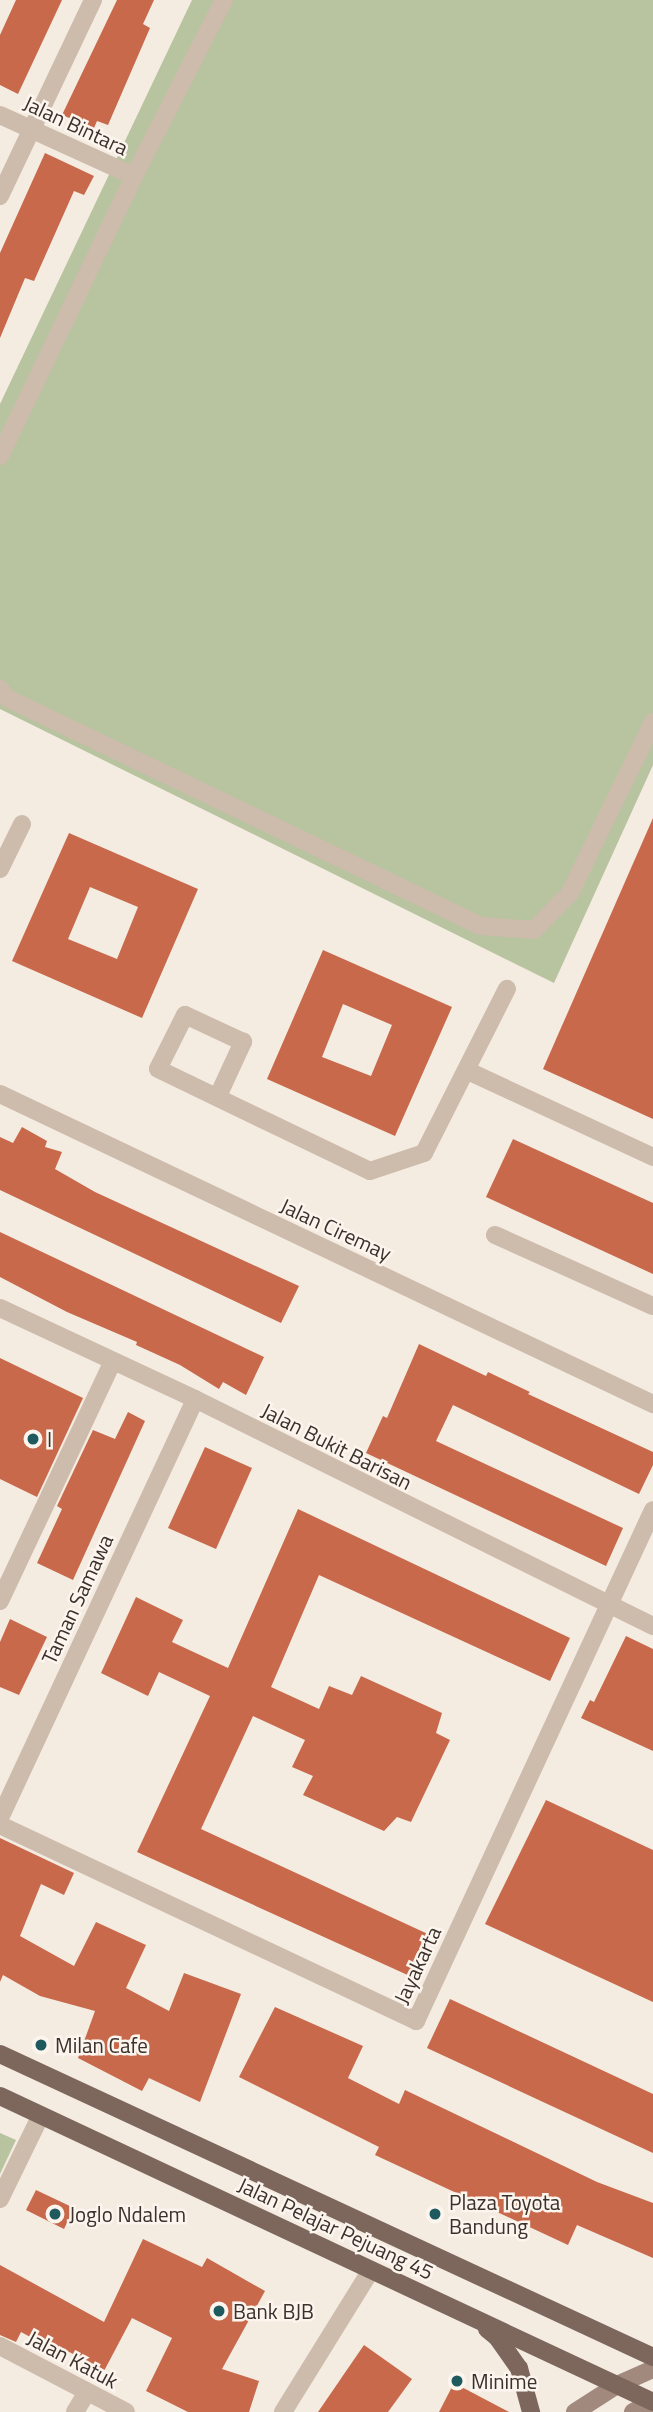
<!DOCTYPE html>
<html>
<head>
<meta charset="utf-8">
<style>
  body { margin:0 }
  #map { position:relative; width:653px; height:2412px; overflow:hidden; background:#f4ebe1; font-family:"Titillium Web",sans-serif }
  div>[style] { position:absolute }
  .green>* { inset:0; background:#b8c4a0 }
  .building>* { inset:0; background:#c8694b }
  .street>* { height:18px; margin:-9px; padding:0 9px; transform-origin:9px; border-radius:9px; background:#cdbbac }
  .secondary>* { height:18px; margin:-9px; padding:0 9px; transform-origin:9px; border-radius:9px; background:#a18a7d }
  .primary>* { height:18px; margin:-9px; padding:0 9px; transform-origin:9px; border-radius:9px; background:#7d675c }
  .dots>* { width:19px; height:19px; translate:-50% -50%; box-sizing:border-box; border:4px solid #fbf5ee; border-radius:50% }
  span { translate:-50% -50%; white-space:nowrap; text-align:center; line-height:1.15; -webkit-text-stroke:5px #fbf5ee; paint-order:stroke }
  .street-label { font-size:21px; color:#3b302b }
  .poi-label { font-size:21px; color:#3b302b }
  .left { translate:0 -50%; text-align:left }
</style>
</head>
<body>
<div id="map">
  <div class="green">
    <div style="clip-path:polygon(192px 0,653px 0,653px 765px,554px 983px,0 709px,0 404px)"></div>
    <div style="clip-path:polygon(0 2133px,16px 2140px,0 2174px)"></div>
  </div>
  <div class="building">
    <div style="clip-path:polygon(16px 0,62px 0,18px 94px,0 85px,0 35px)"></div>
    <div style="clip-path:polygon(117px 0,154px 0,143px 24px,150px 28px,108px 125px,97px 121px,94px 128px,62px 115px)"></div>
    <div style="clip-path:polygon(45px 153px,94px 176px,84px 195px,74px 191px,34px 281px,25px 278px,0 338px,0 253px)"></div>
    <div style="clip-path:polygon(653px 818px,653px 1119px,543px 1069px)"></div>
    <div style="clip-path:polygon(evenodd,69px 833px,198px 889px,142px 1018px,12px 961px,69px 833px,90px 887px,138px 907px,117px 959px,68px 939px,90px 887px)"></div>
    <div style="clip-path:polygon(evenodd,323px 950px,452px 1007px,395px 1136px,267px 1079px,323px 950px,343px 1004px,392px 1025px,371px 1076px,322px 1057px,343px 1004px)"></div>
    <div style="clip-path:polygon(22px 1127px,47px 1141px,45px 1147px,62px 1152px,55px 1169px,95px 1192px,299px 1286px,281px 1323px,0 1190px,0 1137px,13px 1143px)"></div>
    <div style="clip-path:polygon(513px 1139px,653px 1203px,653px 1274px,486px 1197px)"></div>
    <div style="clip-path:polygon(0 1232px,264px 1357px,246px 1395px,223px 1382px,219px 1389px,180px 1365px,136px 1345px,137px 1342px,67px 1312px,0 1277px)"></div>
    <div style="clip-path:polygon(419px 1344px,486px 1376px,488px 1372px,530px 1392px,528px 1394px,653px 1452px,653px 1465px,639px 1494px,453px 1405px,436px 1441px,623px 1528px,606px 1566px,366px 1453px,383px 1416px,387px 1418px)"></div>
    <div style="clip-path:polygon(0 1358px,83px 1398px,37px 1497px,0 1479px)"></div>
    <div style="clip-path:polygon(128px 1412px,145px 1421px,73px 1580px,37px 1563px,62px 1509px,57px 1506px,93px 1430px,115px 1439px)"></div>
    <div style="clip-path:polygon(205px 1447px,252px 1468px,216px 1549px,168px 1528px)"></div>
    <div style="clip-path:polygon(298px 1509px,570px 1638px,550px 1681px,319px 1575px,271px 1687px,319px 1709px,329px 1686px,352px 1695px,361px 1676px,442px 1713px,436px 1733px,450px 1740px,411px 1822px,397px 1817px,384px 1831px,303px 1795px,313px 1776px,292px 1767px,305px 1740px,253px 1716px,201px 1829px,430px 1935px,412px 1977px,137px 1852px,210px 1696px,159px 1672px,148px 1696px,101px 1673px,136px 1597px,183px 1620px,172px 1642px,228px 1668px)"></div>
    <div style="clip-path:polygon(10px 1619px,47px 1637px,19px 1695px,0 1687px,0 1642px)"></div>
    <div style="clip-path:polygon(626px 1636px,653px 1649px,653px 1751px,581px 1718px,590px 1700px,594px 1702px)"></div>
    <div style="clip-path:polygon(546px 1800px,653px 1850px,653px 2002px,485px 1924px)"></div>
    <div style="clip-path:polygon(0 1838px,74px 1873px,64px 1895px,41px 1884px,20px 1936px,74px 1966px,96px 1922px,146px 1945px,126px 1988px,169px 2011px,184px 1973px,241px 1994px,200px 2102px,149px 2078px,142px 2091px,78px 2058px,95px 2011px,40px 1996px,3px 1975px,0 1982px)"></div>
    <div style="clip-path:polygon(450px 1999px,653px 2094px,653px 2153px,427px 2048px)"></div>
    <div style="clip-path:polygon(275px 2007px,363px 2046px,348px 2078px,399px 2104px,405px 2090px,597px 2182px,653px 2203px,653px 2258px,577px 2225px,568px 2245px,375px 2155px,379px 2147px,239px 2077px)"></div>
    <div style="clip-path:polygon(36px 2190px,74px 2208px,64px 2229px,26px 2210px)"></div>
    <div style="clip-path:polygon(143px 2239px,202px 2267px,207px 2258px,265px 2291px,222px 2369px,259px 2381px,249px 2412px,188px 2412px,146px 2391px,172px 2338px,132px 2318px,104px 2371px,62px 2348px,60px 2353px,21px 2332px,16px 2342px,0 2335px,0 2265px,104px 2322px)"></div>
    <div style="clip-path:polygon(364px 2345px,412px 2379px,388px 2412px,318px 2412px)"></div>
    <div style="clip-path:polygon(454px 2383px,509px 2412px,439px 2412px)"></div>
  </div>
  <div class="street">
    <div style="left:0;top:115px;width:147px;rotate:24.5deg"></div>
    <div style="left:0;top:196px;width:217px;rotate:-64.6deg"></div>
    <div style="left:0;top:456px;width:310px;rotate:-64.4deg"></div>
    <div style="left:134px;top:176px;width:198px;rotate:-62.9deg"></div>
    <div style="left:0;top:689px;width:11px;rotate:52deg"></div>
    <div style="left:7px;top:698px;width:526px;rotate:25.69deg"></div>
    <div style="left:481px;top:926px;width:53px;rotate:4.3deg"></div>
    <div style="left:534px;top:930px;width:52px;rotate:-45.8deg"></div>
    <div style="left:570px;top:893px;width:190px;rotate:-64.1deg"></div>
    <div style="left:0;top:869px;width:50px;rotate:-63.9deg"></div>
    <div style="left:468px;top:1071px;width:204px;rotate:24.9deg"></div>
    <div style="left:0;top:1094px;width:723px;rotate:25.4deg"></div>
    <div style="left:218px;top:1096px;width:60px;rotate:-65.2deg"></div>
    <div style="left:243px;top:1042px;width:64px;rotate:-155deg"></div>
    <div style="left:185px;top:1015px;width:60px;rotate:116.6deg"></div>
    <div style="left:158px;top:1069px;width:235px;rotate:25.7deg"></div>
    <div style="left:370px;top:1171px;width:57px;rotate:-18.4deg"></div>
    <div style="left:424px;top:1153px;width:184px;rotate:-63.2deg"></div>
    <div style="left:495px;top:1235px;width:173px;rotate:24.2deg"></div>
    <div style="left:0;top:1308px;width:215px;rotate:25deg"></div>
    <div style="left:195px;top:1399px;width:511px;rotate:26.36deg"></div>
    <div style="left:0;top:1601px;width:265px;rotate:-64.8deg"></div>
    <div style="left:0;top:1818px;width:462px;rotate:-65deg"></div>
    <div style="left:0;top:1825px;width:460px;rotate:25.2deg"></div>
    <div style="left:416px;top:2021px;width:563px;rotate:-65.12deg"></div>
    <div style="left:0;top:2199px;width:93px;rotate:-64deg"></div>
    <div style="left:0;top:2346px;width:142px;rotate:27.6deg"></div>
    <div style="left:75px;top:2412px;width:23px;rotate:-59deg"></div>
    <div style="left:283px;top:2412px;width:167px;rotate:-58.2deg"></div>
  </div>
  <div class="secondary">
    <div style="left:575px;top:2412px;width:50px;rotate:-32.7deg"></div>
    <div style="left:617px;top:2385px;width:39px;rotate:-24deg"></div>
    <div style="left:633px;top:2412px;width:22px;rotate:-27deg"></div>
  </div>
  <div class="primary">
    <div style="left:0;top:2054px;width:720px;rotate:24.89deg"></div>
    <div style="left:0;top:2096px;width:721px;rotate:25.11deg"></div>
    <div style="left:487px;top:2329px;width:13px;rotate:39deg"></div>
    <div style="left:497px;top:2337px;width:38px;rotate:55deg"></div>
    <div style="left:519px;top:2368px;width:46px;rotate:74.7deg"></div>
  </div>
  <div class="dots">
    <div style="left:33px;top:1439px;background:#1f5a5e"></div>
    <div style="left:41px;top:2045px;background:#1f5a5e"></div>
    <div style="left:55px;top:2214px;background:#1f5a5e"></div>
    <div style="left:435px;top:2214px;background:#1f5a5e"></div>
    <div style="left:219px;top:2311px;background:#1f5a5e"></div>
    <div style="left:457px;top:2381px;background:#1f5a5e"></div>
  </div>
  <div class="street-label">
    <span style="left:76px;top:125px;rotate:25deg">Jalan Bintara</span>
    <span style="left:336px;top:1229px;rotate:25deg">Jalan Ciremay</span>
    <span style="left:337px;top:1446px;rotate:27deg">Jalan Bukit Barisan</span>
    <span style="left:77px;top:1599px;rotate:-65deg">Taman Samawa</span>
    <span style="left:417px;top:1965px;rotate:-65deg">Jayakarta</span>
    <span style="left:336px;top:2228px;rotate:25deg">Jalan Pelajar Pejuang 45</span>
    <span style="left:73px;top:2359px;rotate:28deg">Jalan Katuk</span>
  </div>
  <div class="poi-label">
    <span class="left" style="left:47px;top:1439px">I</span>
    <span class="left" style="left:55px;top:2045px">Milan Cafe</span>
    <span class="left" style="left:449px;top:2214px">Plaza Toyota<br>Bandung</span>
    <span class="left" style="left:69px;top:2214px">Joglo Ndalem</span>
    <span class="left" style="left:233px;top:2311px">Bank BJB</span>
    <span class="left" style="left:471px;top:2381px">Minime</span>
  </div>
</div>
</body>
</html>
